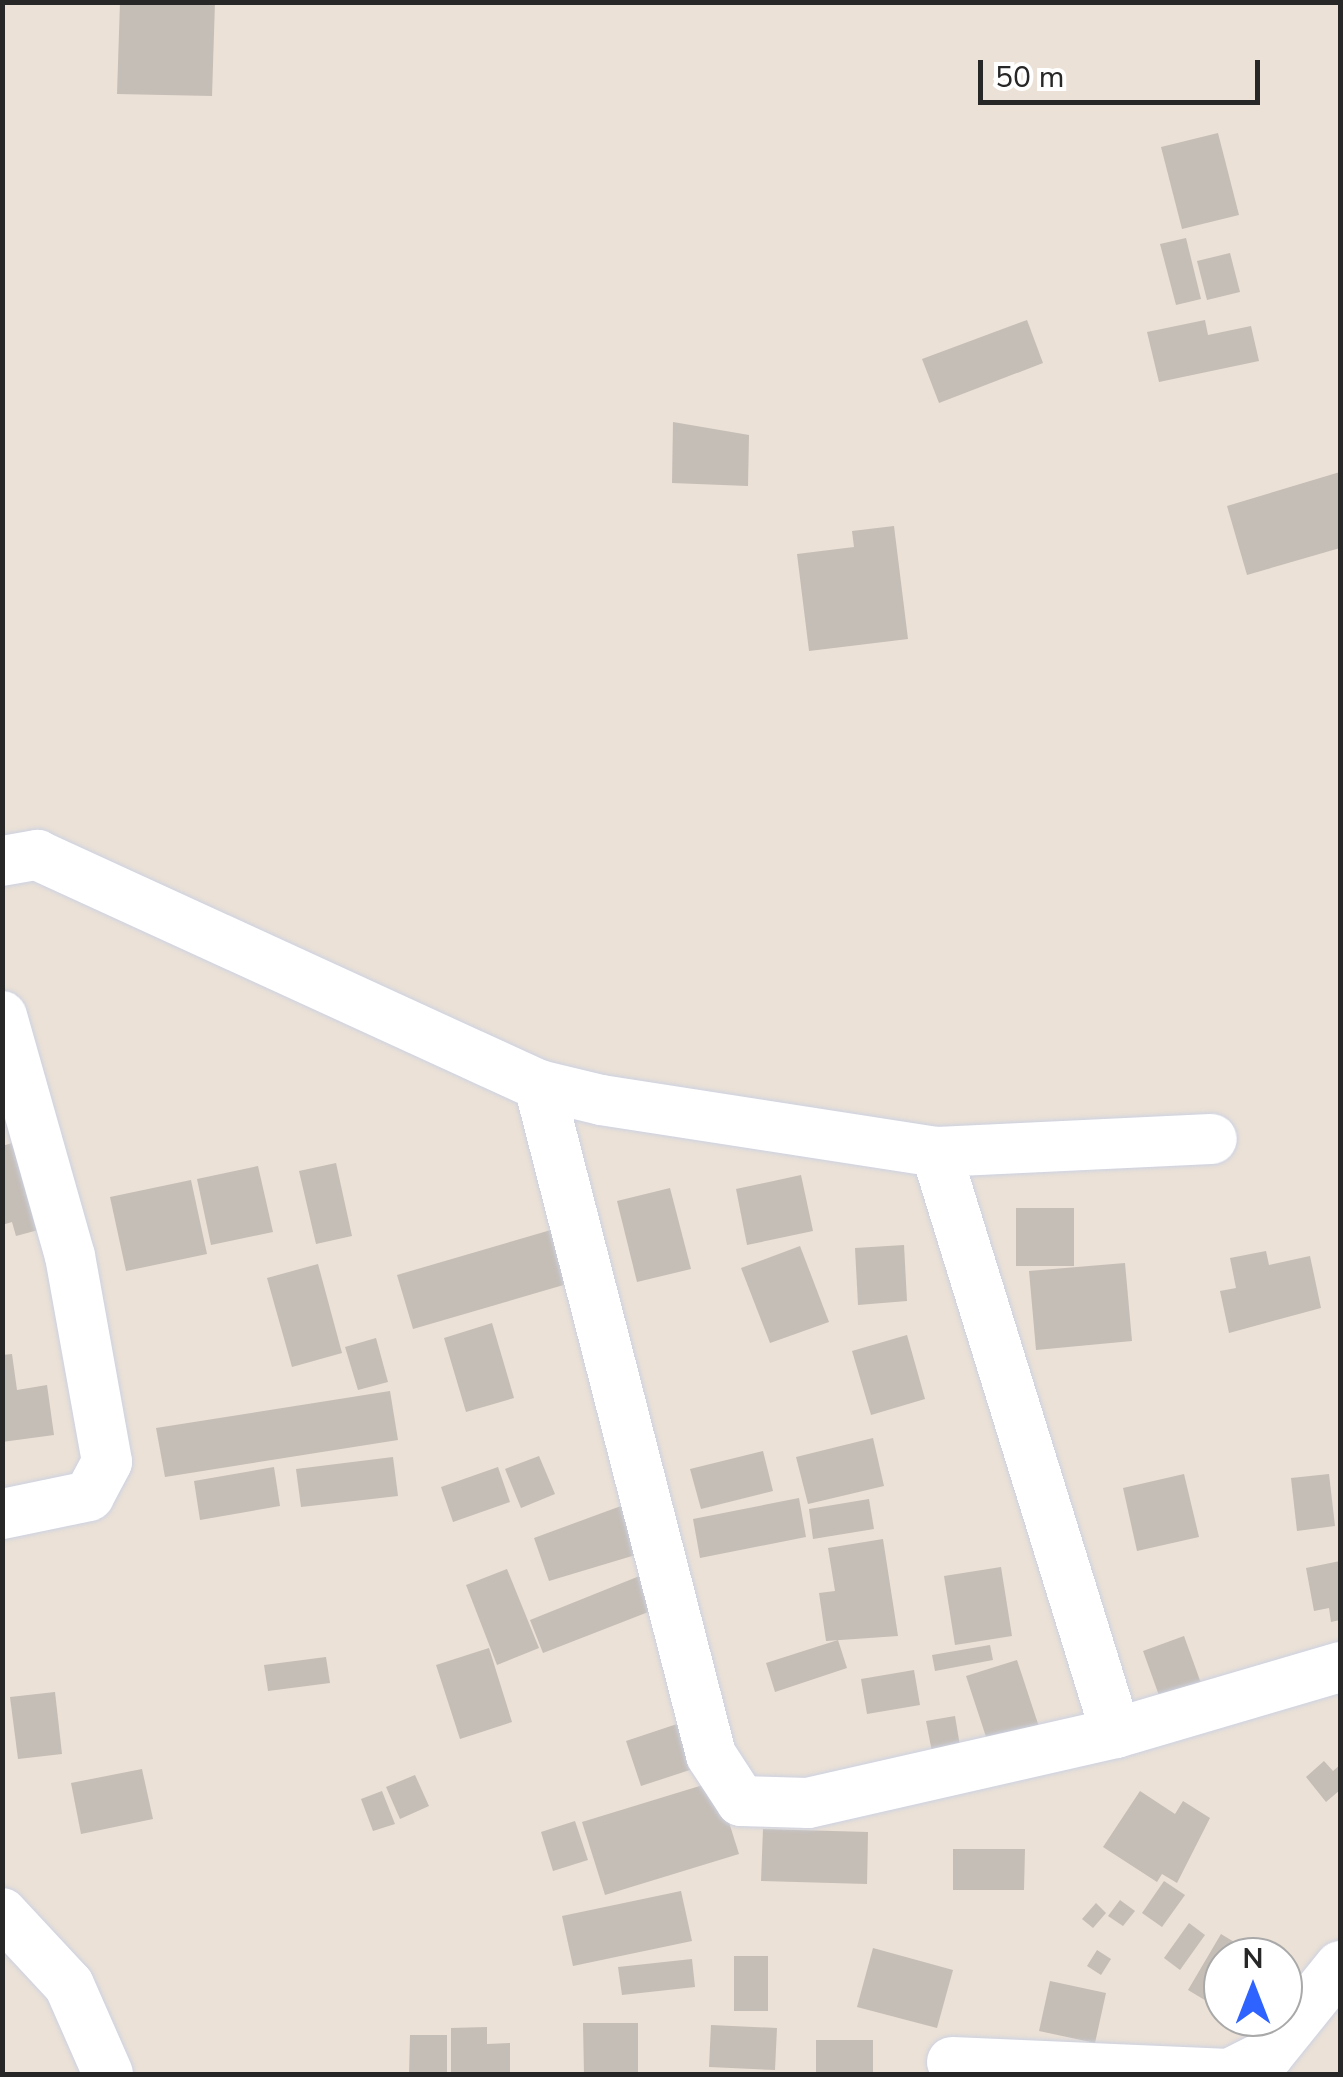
<!DOCTYPE html>
<html>
<head>
<meta charset="utf-8">
<style>
  body { margin:0 }
  #map { position:relative; width:1343px; height:2077px; overflow:hidden; background:#ebe1d6; font-family:"Nunito Sans",sans-serif }
  div>[style] { position:absolute }
  .building>* { inset:0; background:#c5beb7 }
  .roads { filter:drop-shadow(0 0 2px #ccd1e1) drop-shadow(0 0 2px #ccd1e1) }
  .minor>* { height:50px; margin:-25px; padding:0 25px; transform-origin:25px; border-radius:25px; background:#fff }
  span { translate:-50% -50%; white-space:nowrap; text-align:center; line-height:1.15; -webkit-text-stroke:8px #fff; paint-order:stroke }
  .frame { position:absolute; inset:0; border:5px solid #272727; pointer-events:none }
  .north { position:absolute; left:1203px; top:1937px; width:100px; height:100px; box-sizing:border-box; background:#fff; border:2px solid #a9a9a9; border-radius:50%; rotate:0deg; font-size:28px; font-weight:700; line-height:40px; text-align:center; color:#272727 }
  .north::after { content:''; display:block; margin:auto; width:35px; height:45px; background:#2f63ff; clip-path:polygon(50% 0,100% 100%,50% 72%,0 100%) }
  .scale { position:absolute; left:978px; top:60px; width:282px; height:45px; box-sizing:border-box; border:5px solid #272727; border-top:0; padding-left:12px; font-size:30px; line-height:35px; white-space:nowrap; color:#272727; -webkit-text-stroke:8px #fff; paint-order:stroke }
</style>
</head>
<body>
<div id="map">
  <div class="building">
    <div style="clip-path:polygon(120px 2px,215px 2px,212px 96px,117px 94px)"></div>
    <div style="clip-path:polygon(1218px 133px,1239px 215px,1182px 229px,1161px 147px)"></div>
    <div style="clip-path:polygon(1186px 238px,1201px 299px,1176px 305px,1160px 244px)"></div>
    <div style="clip-path:polygon(1230px 253px,1240px 292px,1207px 300px,1197px 261px)"></div>
    <div style="clip-path:polygon(1027px 320px,1043px 363px,939px 403px,922px 359px)"></div>
    <div style="clip-path:polygon(1205px 320px,1208px 335px,1251px 326px,1259px 361px,1159px 382px,1147px 332px)"></div>
    <div style="clip-path:polygon(673px 422px,749px 435px,748px 486px,672px 483px)"></div>
    <div style="clip-path:polygon(1340px 472px,1340px 548px,1247px 575px,1227px 506px)"></div>
    <div style="clip-path:polygon(894px 526px,908px 639px,809px 651px,797px 554px,854px 547px,852px 531px)"></div>
    <div style="clip-path:polygon(26px 1139px,42px 1229px,16px 1236px,12px 1222px,2px 1225px,2px 1146px)"></div>
    <div style="clip-path:polygon(336px 1163px,352px 1236px,316px 1244px,299px 1171px)"></div>
    <div style="clip-path:polygon(258px 1166px,273px 1232px,211px 1245px,197px 1179px)"></div>
    <div style="clip-path:polygon(801px 1175px,813px 1231px,747px 1245px,736px 1189px)"></div>
    <div style="clip-path:polygon(191px 1180px,207px 1254px,126px 1271px,110px 1197px)"></div>
    <div style="clip-path:polygon(670px 1188px,691px 1269px,637px 1282px,617px 1201px)"></div>
    <div style="clip-path:polygon(1016px 1208px,1074px 1208px,1074px 1266px,1016px 1266px)"></div>
    <div style="clip-path:polygon(568px 1225px,584px 1279px,413px 1329px,397px 1275px)"></div>
    <div style="clip-path:polygon(904px 1245px,907px 1301px,858px 1305px,855px 1248px)"></div>
    <div style="clip-path:polygon(800px 1246px,829px 1322px,770px 1343px,741px 1268px)"></div>
    <div style="clip-path:polygon(1266px 1251px,1269px 1265px,1310px 1256px,1321px 1308px,1229px 1333px,1220px 1291px,1236px 1288px,1230px 1258px)"></div>
    <div style="clip-path:polygon(1125px 1263px,1132px 1341px,1036px 1350px,1029px 1271px)"></div>
    <div style="clip-path:polygon(318px 1264px,342px 1353px,292px 1367px,267px 1278px)"></div>
    <div style="clip-path:polygon(492px 1323px,514px 1398px,466px 1412px,444px 1338px)"></div>
    <div style="clip-path:polygon(907px 1335px,925px 1399px,871px 1415px,852px 1351px)"></div>
    <div style="clip-path:polygon(376px 1338px,388px 1382px,358px 1390px,345px 1347px)"></div>
    <div style="clip-path:polygon(12px 1354px,17px 1390px,47px 1385px,54px 1435px,2px 1442px,2px 1355px)"></div>
    <div style="clip-path:polygon(390px 1391px,398px 1440px,165px 1477px,156px 1428px)"></div>
    <div style="clip-path:polygon(873px 1438px,884px 1486px,808px 1504px,796px 1457px)"></div>
    <div style="clip-path:polygon(763px 1451px,773px 1491px,701px 1509px,690px 1469px)"></div>
    <div style="clip-path:polygon(539px 1456px,555px 1494px,521px 1508px,505px 1469px)"></div>
    <div style="clip-path:polygon(393px 1457px,398px 1496px,301px 1507px,296px 1469px)"></div>
    <div style="clip-path:polygon(274px 1467px,280px 1506px,200px 1520px,194px 1481px)"></div>
    <div style="clip-path:polygon(498px 1467px,510px 1502px,453px 1522px,441px 1487px)"></div>
    <div style="clip-path:polygon(1184px 1474px,1199px 1537px,1137px 1551px,1123px 1488px)"></div>
    <div style="clip-path:polygon(1329px 1474px,1335px 1526px,1297px 1531px,1291px 1478px)"></div>
    <div style="clip-path:polygon(799px 1498px,806px 1537px,700px 1558px,693px 1519px)"></div>
    <div style="clip-path:polygon(640px 1499px,652px 1550px,549px 1581px,534px 1538px)"></div>
    <div style="clip-path:polygon(869px 1499px,874px 1529px,813px 1539px,809px 1509px)"></div>
    <div style="clip-path:polygon(883px 1539px,898px 1636px,826px 1641px,819px 1593px,835px 1591px,828px 1548px)"></div>
    <div style="clip-path:polygon(1340px 1561px,1340px 1620px,1331px 1622px,1329px 1608px,1314px 1611px,1306px 1568px)"></div>
    <div style="clip-path:polygon(1001px 1567px,1012px 1636px,955px 1645px,944px 1576px)"></div>
    <div style="clip-path:polygon(507px 1569px,539px 1648px,497px 1665px,466px 1585px)"></div>
    <div style="clip-path:polygon(642px 1575px,656px 1609px,543px 1653px,530px 1620px)"></div>
    <div style="clip-path:polygon(1184px 1636px,1202px 1686px,1161px 1701px,1143px 1651px)"></div>
    <div style="clip-path:polygon(838px 1640px,847px 1668px,775px 1692px,766px 1663px)"></div>
    <div style="clip-path:polygon(990px 1645px,993px 1660px,935px 1671px,932px 1655px)"></div>
    <div style="clip-path:polygon(489px 1648px,512px 1722px,460px 1739px,436px 1665px)"></div>
    <div style="clip-path:polygon(326px 1657px,330px 1683px,268px 1691px,264px 1665px)"></div>
    <div style="clip-path:polygon(1017px 1660px,1043px 1739px,992px 1755px,966px 1676px)"></div>
    <div style="clip-path:polygon(914px 1670px,920px 1705px,867px 1714px,861px 1679px)"></div>
    <div style="clip-path:polygon(55px 1692px,62px 1754px,18px 1759px,10px 1697px)"></div>
    <div style="clip-path:polygon(955px 1716px,961px 1752px,933px 1757px,926px 1721px)"></div>
    <div style="clip-path:polygon(686px 1721px,702px 1766px,641px 1786px,626px 1741px)"></div>
    <div style="clip-path:polygon(1324px 1761px,1333px 1771px,1340px 1765px,1340px 1790px,1326px 1802px,1306px 1777px)"></div>
    <div style="clip-path:polygon(142px 1769px,153px 1819px,81px 1834px,71px 1783px)"></div>
    <div style="clip-path:polygon(415px 1775px,429px 1806px,400px 1819px,386px 1787px)"></div>
    <div style="clip-path:polygon(716px 1781px,739px 1854px,605px 1895px,582px 1822px)"></div>
    <div style="clip-path:polygon(382px 1791px,395px 1824px,373px 1831px,361px 1799px)"></div>
    <div style="clip-path:polygon(1140px 1791px,1175px 1814px,1183px 1801px,1210px 1818px,1177px 1883px,1162px 1874px,1157px 1882px,1103px 1847px)"></div>
    <div style="clip-path:polygon(575px 1821px,588px 1860px,553px 1871px,541px 1832px)"></div>
    <div style="clip-path:polygon(763px 1829px,868px 1832px,867px 1884px,761px 1881px)"></div>
    <div style="clip-path:polygon(953px 1849px,1025px 1849px,1024px 1890px,953px 1890px)"></div>
    <div style="clip-path:polygon(1164px 1881px,1185px 1895px,1162px 1927px,1142px 1913px)"></div>
    <div style="clip-path:polygon(681px 1891px,692px 1941px,573px 1966px,562px 1916px)"></div>
    <div style="clip-path:polygon(1120px 1900px,1135px 1911px,1123px 1926px,1108px 1916px)"></div>
    <div style="clip-path:polygon(1096px 1903px,1106px 1913px,1093px 1928px,1082px 1919px)"></div>
    <div style="clip-path:polygon(1189px 1923px,1205px 1935px,1180px 1970px,1164px 1958px)"></div>
    <div style="clip-path:polygon(1221px 1934px,1259px 1957px,1223px 1957px,1223px 2011px,1188px 1990px)"></div>
    <div style="clip-path:polygon(873px 1948px,953px 1970px,937px 2028px,857px 2007px)"></div>
    <div style="clip-path:polygon(1097px 1950px,1111px 1959px,1101px 1975px,1087px 1966px)"></div>
    <div style="clip-path:polygon(734px 1956px,768px 1956px,768px 2011px,734px 2011px)"></div>
    <div style="clip-path:polygon(692px 1959px,695px 1987px,622px 1995px,618px 1967px)"></div>
    <div style="clip-path:polygon(1050px 1981px,1106px 1993px,1095px 2043px,1039px 2031px)"></div>
    <div style="clip-path:polygon(583px 2023px,638px 2023px,638px 2074px,584px 2074px)"></div>
    <div style="clip-path:polygon(711px 2025px,777px 2028px,775px 2070px,709px 2067px)"></div>
    <div style="clip-path:polygon(487px 2027px,487px 2044px,510px 2043px,510px 2074px,451px 2074px,451px 2028px)"></div>
    <div style="clip-path:polygon(410px 2035px,447px 2035px,447px 2074px,409px 2074px)"></div>
    <div style="clip-path:polygon(816px 2040px,873px 2040px,873px 2073px,816px 2073px)"></div>
  </div>
  <div class="roads">
    <div class="minor">
      <div style="left:2px;top:861px;width:36px;rotate:-10deg"></div>
      <div style="left:37px;top:855px;width:552px;rotate:24.62deg"></div>
      <div style="left:539px;top:1085px;width:64px;rotate:13.6deg"></div>
      <div style="left:601px;top:1100px;width:339px;rotate:8.8deg"></div>
      <div style="left:936px;top:1152px;width:276px;rotate:-2.7deg"></div>
      <div style="left:2px;top:1016px;width:249px;rotate:74.2deg"></div>
      <div style="left:70px;top:1256px;width:209px;rotate:79.8deg"></div>
      <div style="left:107px;top:1462px;width:38px;rotate:118deg"></div>
      <div style="left:89px;top:1496px;width:89px;rotate:168.3deg"></div>
      <div style="left:539px;top:1085px;width:692px;rotate:75.6deg"></div>
      <div style="left:711px;top:1755px;width:55px;rotate:56.9deg"></div>
      <div style="left:741px;top:1801px;width:67px;rotate:1.7deg"></div>
      <div style="left:808px;top:1803px;width:316px;rotate:-12.8deg"></div>
      <div style="left:1116px;top:1733px;width:234px;rotate:-16.4deg"></div>
      <div style="left:936px;top:1152px;width:608px;rotate:72.79deg"></div>
      <div style="left:2px;top:1913px;width:98px;rotate:47.1deg"></div>
      <div style="left:69px;top:1985px;width:97px;rotate:66.3deg"></div>
      <div style="left:952px;top:2062px;width:277px;rotate:2.5deg"></div>
      <div style="left:1229px;top:2074px;width:45px;rotate:-26.6deg"></div>
      <div style="left:1269px;top:2054px;width:113px;rotate:-51.1deg"></div>
    </div>
  </div>
  <div class="frame"></div>
  <div class="north">N</div>
  <div class="scale">50 m</div>
</div>
</body>
</html>
